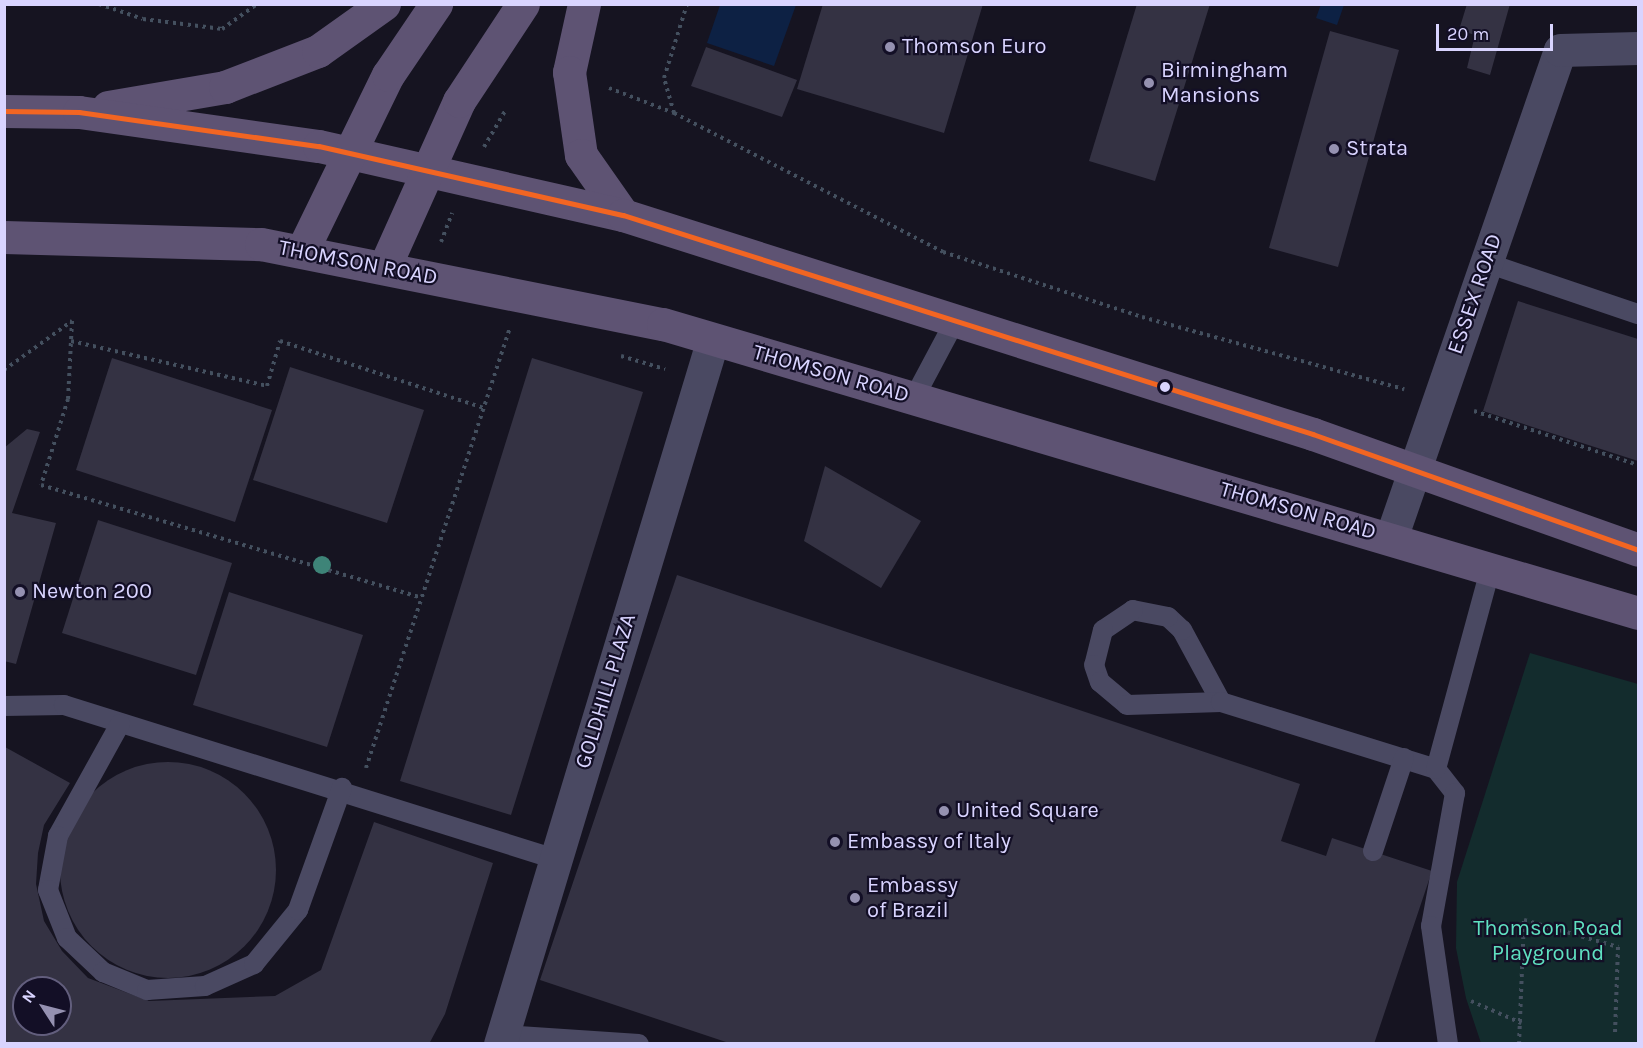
<!DOCTYPE html>
<html>
<head>
<meta charset="utf-8">
<style>
  body { margin:0 }
  #map { position:relative; width:1643px; height:1048px; overflow:hidden; background:#161421; font-family:Karla,sans-serif }
  div>[style] { position:absolute }
  .green>* { inset:0; background:#132c2d }
  .water>* { inset:0; background:#0d2144 }
  .building>* { inset:0; background:#343243 }
  .round { border-radius:50% }
  .path>* { height:4px; margin-top:-2px; transform-origin:0; background:repeating-linear-gradient(90deg,#44505f 0 3px,transparent 0 7.5px) }
  .lane>* { height:20px; margin:-10px; padding:0 10px; transform-origin:10px; border-radius:10px; background:#4a4962 }
  .street>* { height:33px; margin:-16.5px; padding:0 16.5px; transform-origin:16.5px; border-radius:16.5px; background:#4a4962 }
  .primary>* { height:33px; margin:-16.5px; padding:0 16.5px; transform-origin:16.5px; border-radius:16.5px; background:#5e5373 }
  .bus-1>* { height:4.5px; margin:-2.25px; padding:0 2.25px; transform-origin:2.25px; border-radius:2.25px; background:#f26522 }
  .trees>* { width:18px; height:18px; margin:-9px; border-radius:50%; background:#3e8478 }
  .dots>* { width:16px; height:16px; translate:-50% -50%; box-sizing:border-box; border:3px solid #130f26; border-radius:50% }
  span { translate:-50% -50%; white-space:nowrap; text-align:center; line-height:1.15; -webkit-text-stroke:4.5px #130f26; paint-order:stroke }
  .poi-label { font-size:22px; color:#d9d4ff }
  .left { translate:0 -50%; text-align:left }
  .street-label { font-size:22px; color:#d9d4ff }
  .park-label { font-size:22px; color:#5fe0c0 }
  .frame { position:absolute; inset:0; border:6px solid #d9d4ff; pointer-events:none }
  .north { position:absolute; left:12px; top:976px; width:60px; height:60px; box-sizing:border-box; background:#130f26; border:2px solid #625e7d; border-radius:50%; rotate:306deg; font-size:16px; font-weight:700; line-height:24px; text-align:center; color:#d9d4ff }
  .north::after { content:''; display:block; margin:auto; width:21px; height:27px; background:#9591b1; clip-path:polygon(50% 0,100% 100%,50% 72%,0 100%) }
  .scale { position:absolute; left:1436px; top:24px; width:117px; height:27px; box-sizing:border-box; border:3px solid #d9d4ff; border-top:0; padding-left:8px; font-size:18px; line-height:21px; white-space:nowrap; color:#d9d4ff; -webkit-text-stroke:4px #130f26; paint-order:stroke }
</style>
</head>
<body>
<div id="map">
  <div class="green">
    <div style="clip-path:polygon(1530px 653px,1638px 684px,1638px 1043px,1481px 1043px,1466px 998px,1456px 948px,1457px 882px)"></div>
  </div>
  <div class="water">
    <div style="clip-path:polygon(1321px 4px,1344px 5px,1337px 25px,1316px 18px)"></div>
    <div style="clip-path:polygon(720px 5px,796px 5px,774px 66px,707px 43px)"></div>
  </div>
  <div class="building">
    <div style="clip-path:polygon(823px 4px,983px 4px,944px 133px,797px 89px)"></div>
    <div style="clip-path:polygon(1137px 4px,1210px 4px,1155px 181px,1089px 161px)"></div>
    <div style="clip-path:polygon(1467px 4px,1510px 4px,1490px 75px,1467px 68px,1475px 35px,1459px 30px)"></div>
    <div style="clip-path:polygon(1330px 31px,1399px 50px,1338px 267px,1269px 248px)"></div>
    <div style="clip-path:polygon(706px 47px,797px 80px,782px 117px,691px 86px)"></div>
    <div style="clip-path:polygon(1518px 301px,1638px 339px,1638px 461px,1483px 411px)"></div>
    <div style="clip-path:polygon(112px 358px,272px 410px,235px 522px,76px 470px)"></div>
    <div style="clip-path:polygon(532px 358px,643px 392px,511px 815px,400px 781px)"></div>
    <div style="clip-path:polygon(290px 367px,424px 410px,387px 523px,253px 480px)"></div>
    <div style="clip-path:polygon(27px 429px,40px 432px,12px 513px,56px 523px,16px 664px,4px 661px,4px 448px)"></div>
    <div style="clip-path:polygon(825px 466px,921px 521px,881px 588px,804px 541px)"></div>
    <div style="clip-path:polygon(98px 520px,232px 563px,196px 675px,62px 633px)"></div>
    <div style="clip-path:polygon(677px 575px,1300px 784px,1281px 841px,1326px 856px,1332px 838px,1432px 871px,1374px 1044px,732px 1044px,540px 980px)"></div>
    <div style="clip-path:polygon(229px 592px,363px 635px,327px 747px,193px 705px)"></div>
    <div style="clip-path:polygon(evenodd,5px 747px,70px 783px,44px 825px,38px 853px,36px 884px,44px 921px,62px 951px,88px 978px,149px 1001px,275px 996px,321px 970px,374px 822px,493px 863px,445px 1014px,429px 1044px,5px 1044px,5px 747px,24px 988px,60px 988px,60px 1024px,24px 1024px,24px 988px)"></div>
    <div class="round" style="left:60px;top:762px;width:216px;height:216px"></div>
  </div>
  <div class="path">
    <div style="left:99px;top:4px;width:46px;rotate:18.8deg"></div>
    <div style="left:143px;top:19px;width:80px;rotate:7.2deg"></div>
    <div style="left:222px;top:29px;width:43px;rotate:-35.5deg"></div>
    <div style="left:609px;top:88px;width:70px;rotate:21deg"></div>
    <div style="left:674px;top:113px;width:303px;rotate:27.3deg"></div>
    <div style="left:943px;top:252px;width:209px;rotate:18.1deg"></div>
    <div style="left:1142px;top:317px;width:272px;rotate:15.4deg"></div>
    <div style="left:674px;top:113px;width:36px;rotate:-106deg"></div>
    <div style="left:664px;top:78px;width:77px;rotate:-72.7deg"></div>
    <div style="left:484px;top:147px;width:42px;rotate:-59.7deg"></div>
    <div style="left:441px;top:242px;width:31px;rotate:-69deg"></div>
    <div style="left:72px;top:321px;width:78px;rotate:92.9deg"></div>
    <div style="left:68px;top:399px;width:90px;rotate:107.4deg"></div>
    <div style="left:41px;top:485px;width:397px;rotate:16.5deg"></div>
    <div style="left:71px;top:341px;width:201px;rotate:12.9deg"></div>
    <div style="left:267px;top:386px;width:47px;rotate:-73.9deg"></div>
    <div style="left:280px;top:341px;width:215px;rotate:18.2deg"></div>
    <div style="left:621px;top:356px;width:46px;rotate:16.5deg"></div>
    <div style="left:4px;top:370px;width:84px;rotate:-35.8deg"></div>
    <div style="left:1474px;top:411px;width:173px;rotate:18.2deg"></div>
    <div style="left:366px;top:768px;width:461px;rotate:-71.9deg"></div>
    <div style="left:1471px;top:1001px;width:55px;rotate:23.7deg"></div>
    <div style="left:1519px;top:1044px;width:124px;rotate:-87.7deg"></div>
    <div style="left:1524px;top:920px;width:98px;rotate:16deg"></div>
    <div style="left:1618px;top:947px;width:85px;rotate:92deg"></div>
  </div>
  <div class="lane">
    <div style="left:1487px;top:263px;width:159px;rotate:18.7deg"></div>
    <div style="left:914px;top:398px;width:87px;rotate:-62deg"></div>
    <div style="left:1221px;top:702px;width:82px;rotate:-118.4deg"></div>
    <div style="left:1182px;top:630px;width:19px;rotate:-137deg"></div>
    <div style="left:1168px;top:617px;width:36px;rotate:-169deg"></div>
    <div style="left:1133px;top:610px;width:36px;rotate:146deg"></div>
    <div style="left:1103px;top:630px;width:36px;rotate:104deg"></div>
    <div style="left:1094px;top:665px;width:18px;rotate:71deg"></div>
    <div style="left:1100px;top:682px;width:35px;rotate:40deg"></div>
    <div style="left:1127px;top:705px;width:94px;rotate:-1.8deg"></div>
    <div style="left:1221px;top:702px;width:225px;rotate:17.3deg"></div>
    <div style="left:1436px;top:769px;width:31px;rotate:52deg"></div>
    <div style="left:1455px;top:793px;width:135px;rotate:100.2deg"></div>
    <div style="left:1431px;top:926px;width:119px;rotate:81.8deg"></div>
    <div style="left:4px;top:706px;width:60px;rotate:-1deg"></div>
    <div style="left:64px;top:705px;width:515px;rotate:17.41deg"></div>
    <div style="left:120px;top:724px;width:128px;rotate:119deg"></div>
    <div style="left:58px;top:836px;width:55px;rotate:100.5deg"></div>
    <div style="left:48px;top:890px;width:52px;rotate:68.4deg"></div>
    <div style="left:67px;top:938px;width:50px;rotate:43.4deg"></div>
    <div style="left:103px;top:972px;width:48px;rotate:22.2deg"></div>
    <div style="left:147px;top:990px;width:58px;rotate:-3.9deg"></div>
    <div style="left:205px;top:986px;width:54px;rotate:-24.2deg"></div>
    <div style="left:254px;top:964px;width:70px;rotate:-50.8deg"></div>
    <div style="left:298px;top:910px;width:130px;rotate:-70.2deg"></div>
    <div style="left:1436px;top:769px;width:209px;rotate:-74.8deg"></div>
    <div style="left:1373px;top:851px;width:98px;rotate:-71.6deg"></div>
    <div style="left:503px;top:1035px;width:136px;rotate:3.8deg"></div>
  </div>
  <div class="street">
    <div style="left:1391px;top:538px;width:516px;rotate:-70.9deg"></div>
    <div style="left:1560px;top:50px;width:78px;rotate:-1.5deg"></div>
    <div style="left:500px;top:1044px;width:736px;rotate:-73.19deg"></div>
  </div>
  <div class="primary">
    <div style="left:584px;top:4px;width:70px;rotate:102.4deg"></div>
    <div style="left:569px;top:72px;width:84px;rotate:81.8deg"></div>
    <div style="left:581px;top:155px;width:73px;rotate:55deg"></div>
    <div style="left:108px;top:107px;width:119px;rotate:-9.7deg"></div>
    <div style="left:225px;top:87px;width:100px;rotate:-21.2deg"></div>
    <div style="left:318px;top:51px;width:81px;rotate:-35.5deg"></div>
    <div style="left:4px;top:111px;width:75px;rotate:0.8deg"></div>
    <div style="left:79px;top:112px;width:242px;rotate:8.1deg"></div>
    <div style="left:319px;top:146px;width:312px;rotate:12.8deg"></div>
    <div style="left:623px;top:215px;width:724px;rotate:17.61deg"></div>
    <div style="left:1313px;top:434px;width:345px;rotate:19.6deg"></div>
    <div style="left:4px;top:237px;width:257px;rotate:1.6deg"></div>
    <div style="left:261px;top:244px;width:410px;rotate:11.3deg"></div>
    <div style="left:663px;top:324px;width:1017px;rotate:16.51deg"></div>
    <div style="left:302px;top:251px;width:196px;rotate:-64deg"></div>
    <div style="left:388px;top:75px;width:86px;rotate:-55.9deg"></div>
    <div style="left:384px;top:268px;width:183px;rotate:-65.8deg"></div>
    <div style="left:459px;top:101px;width:116px;rotate:-56.6deg"></div>
  </div>
  <div class="bus-1">
    <div style="left:4px;top:111px;width:75px;rotate:0.8deg"></div>
    <div style="left:79px;top:112px;width:242px;rotate:8.1deg"></div>
    <div style="left:319px;top:146px;width:312px;rotate:12.8deg"></div>
    <div style="left:623px;top:215px;width:724px;rotate:17.61deg"></div>
    <div style="left:1313px;top:434px;width:345px;rotate:19.6deg"></div>
  </div>
  <div class="trees">
    <div style="left:322px;top:565px"></div>
  </div>
  <div class="dots">
    <div style="left:890px;top:47px;background:#9591b1"></div>
    <div style="left:1149px;top:83px;background:#9591b1"></div>
    <div style="left:1334px;top:149px;background:#9591b1"></div>
    <div style="left:1165px;top:387px;background:#d9d4ff"></div>
    <div style="left:20px;top:592px;background:#9591b1"></div>
    <div style="left:944px;top:811px;background:#9591b1"></div>
    <div style="left:835px;top:842px;background:#9591b1"></div>
    <div style="left:855px;top:898px;background:#9591b1"></div>
  </div>
  <div class="poi-label">
    <span class="left" style="left:902px;top:47px">Thomson Euro</span>
    <span class="left" style="left:1161px;top:83px">Birmingham<br>Mansions</span>
    <span class="left" style="left:1346px;top:149px">Strata</span>
    <span class="left" style="left:32px;top:592px">Newton 200</span>
    <span class="left" style="left:956px;top:811px">United Square</span>
    <span class="left" style="left:847px;top:842px">Embassy of Italy</span>
    <span class="left" style="left:867px;top:898px">Embassy<br>of Brazil</span>
  </div>
  <div class="street-label">
    <span style="left:358px;top:263px;rotate:11deg">THOMSON ROAD</span>
    <span style="left:1475px;top:294px;rotate:-71deg">ESSEX ROAD</span>
    <span style="left:831px;top:374px;rotate:16deg">THOMSON ROAD</span>
    <span style="left:1298px;top:511px;rotate:16deg">THOMSON ROAD</span>
    <span style="left:606px;top:691px;rotate:-73deg">GOLDHILL PLAZA</span>
  </div>
  <div class="park-label">
    <span style="left:1548px;top:941px">Thomson Road<br>Playground</span>
  </div>
  <div class="frame"></div>
  <div class="north">N</div>
  <div class="scale">20 m</div>
</div>
</body>
</html>
